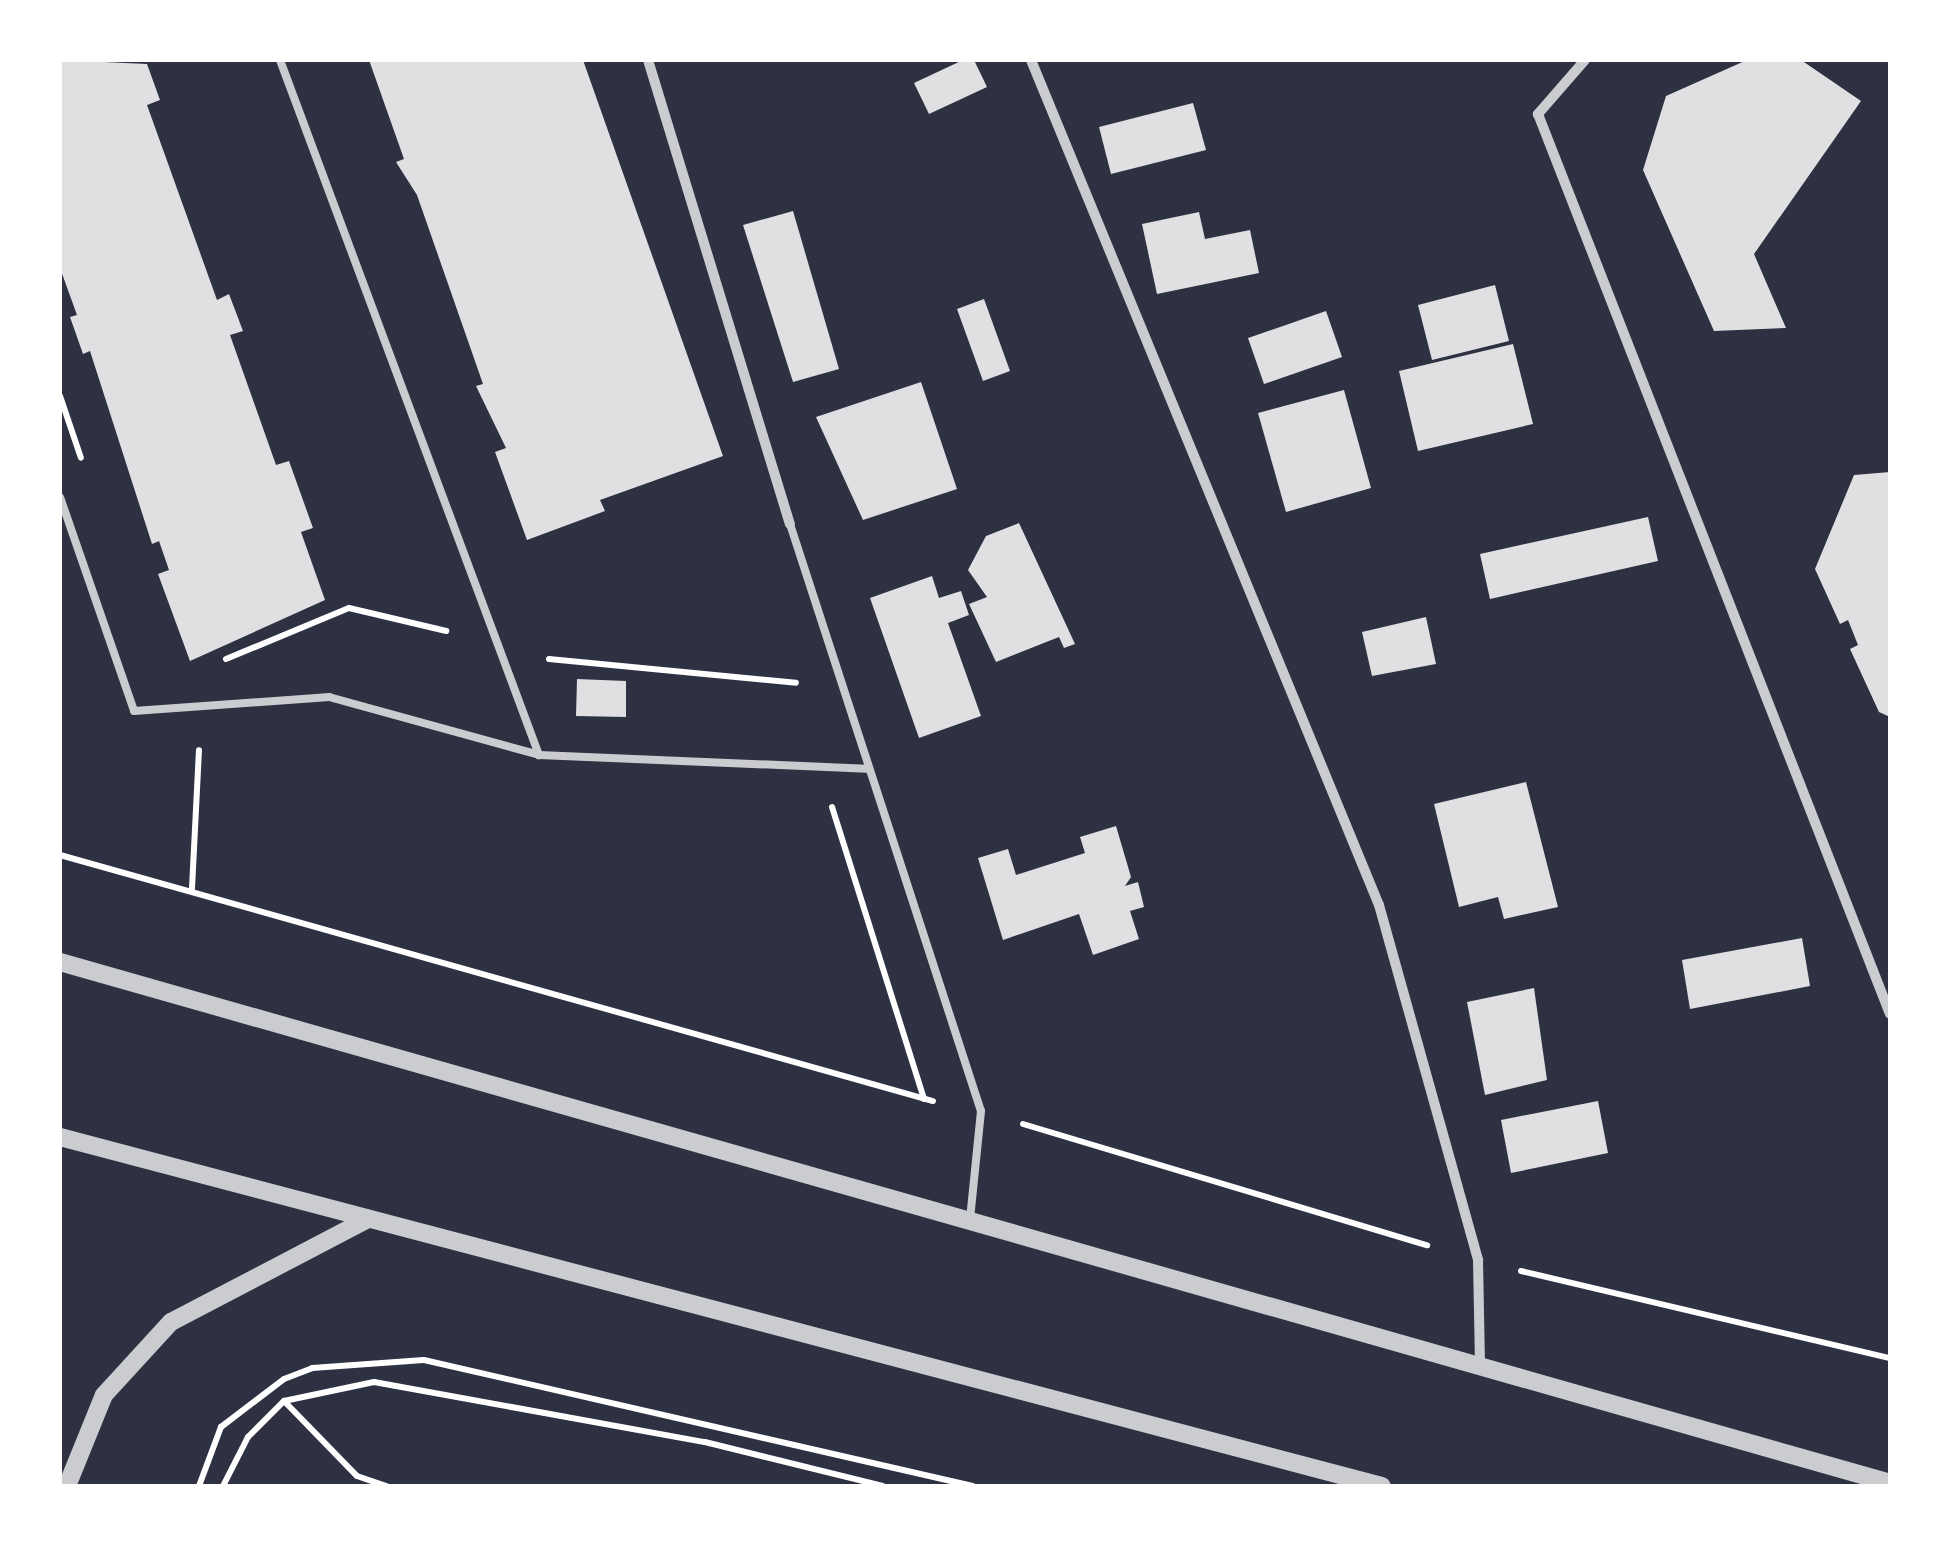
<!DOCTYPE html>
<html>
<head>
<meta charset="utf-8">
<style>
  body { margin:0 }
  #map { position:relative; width:1950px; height:1546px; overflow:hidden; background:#2d3142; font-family:"Roboto Condensed",sans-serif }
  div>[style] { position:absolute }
  .building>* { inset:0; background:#e0e0e3 }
  .path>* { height:6px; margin:-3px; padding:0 3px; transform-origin:3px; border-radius:3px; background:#fff }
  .service>* { height:8px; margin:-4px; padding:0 4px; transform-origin:4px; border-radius:4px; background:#caccd0 }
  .minor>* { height:10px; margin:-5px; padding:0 5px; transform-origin:5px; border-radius:5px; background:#caccd0 }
  .tertiary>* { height:18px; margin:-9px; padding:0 9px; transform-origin:9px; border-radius:9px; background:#caccd0 }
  span { translate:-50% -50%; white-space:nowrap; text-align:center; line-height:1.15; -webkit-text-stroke:8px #fff; paint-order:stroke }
  .frame { position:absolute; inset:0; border:62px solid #fff; pointer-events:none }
</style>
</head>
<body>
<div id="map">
  <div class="building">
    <div style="clip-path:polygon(60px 60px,147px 64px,160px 100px,147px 105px,217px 300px,229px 294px,243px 331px,230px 335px,276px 465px,289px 461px,313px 528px,301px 532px,325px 600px,190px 661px,158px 574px,169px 570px,159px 541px,152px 544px,90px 351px,83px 354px,70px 317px,77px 315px,60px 268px)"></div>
    <div style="clip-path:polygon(369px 60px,583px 60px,723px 456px,600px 500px,605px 511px,527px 540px,495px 452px,506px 448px,476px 386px,483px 384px,417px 195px,396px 162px,404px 159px)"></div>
    <div style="clip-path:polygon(963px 60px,974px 60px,987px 87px,929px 114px,914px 83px)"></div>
    <div style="clip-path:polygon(1747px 60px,1801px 60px,1861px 101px,1754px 254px,1786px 328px,1714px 331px,1643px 170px,1666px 96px)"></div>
    <div style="clip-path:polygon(1193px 103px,1206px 150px,1111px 174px,1099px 127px)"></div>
    <div style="clip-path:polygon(793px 211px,839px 369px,793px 382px,743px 225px)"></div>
    <div style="clip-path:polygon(1199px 212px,1205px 239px,1250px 230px,1259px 273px,1157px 294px,1142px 224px)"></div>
    <div style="clip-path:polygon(1495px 285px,1509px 341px,1432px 360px,1418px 305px)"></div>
    <div style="clip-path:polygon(984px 299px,1010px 371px,983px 381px,957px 309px)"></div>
    <div style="clip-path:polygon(1326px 311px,1342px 357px,1264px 384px,1248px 338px)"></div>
    <div style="clip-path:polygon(1513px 344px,1533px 424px,1418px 451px,1399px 371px)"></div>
    <div style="clip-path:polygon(921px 382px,957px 489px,863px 520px,816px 417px)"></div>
    <div style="clip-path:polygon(1344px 390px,1371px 488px,1286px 512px,1258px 413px)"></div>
    <div style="clip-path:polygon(1890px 472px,1890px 717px,1879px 712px,1850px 649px,1858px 645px,1848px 620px,1840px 624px,1815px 569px,1854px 475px)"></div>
    <div style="clip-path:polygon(1648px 517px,1658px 561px,1490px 599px,1480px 554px)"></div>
    <div style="clip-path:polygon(1019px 523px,1075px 644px,1064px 648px,1059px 637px,996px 662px,969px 604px,987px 597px,968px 570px,986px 536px)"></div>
    <div style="clip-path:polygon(932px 576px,939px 598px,961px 591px,969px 615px,948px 623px,981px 716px,919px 738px,870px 598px)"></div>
    <div style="clip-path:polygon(1426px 617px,1436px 664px,1372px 676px,1362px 632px)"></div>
    <div style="clip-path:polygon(577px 679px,626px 681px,626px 717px,576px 716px)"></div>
    <div style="clip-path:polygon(1526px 782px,1558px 907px,1504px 919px,1498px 897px,1459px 907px,1434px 804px)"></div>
    <div style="clip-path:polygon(1116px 826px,1131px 877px,1125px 886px,1138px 882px,1144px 907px,1130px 911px,1139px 939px,1093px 955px,1079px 914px,1003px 940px,978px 858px,1008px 849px,1016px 875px,1085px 853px,1080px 837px)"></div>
    <div style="clip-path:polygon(1802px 938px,1810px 986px,1690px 1009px,1682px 960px)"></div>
    <div style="clip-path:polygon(1534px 988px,1547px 1080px,1485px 1095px,1467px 1002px)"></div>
    <div style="clip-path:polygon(1598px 1101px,1608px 1153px,1511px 1173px,1501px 1120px)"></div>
  </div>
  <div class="path">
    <div style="left:60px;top:396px;width:65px;rotate:71.3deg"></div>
    <div style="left:226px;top:659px;width:133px;rotate:-22.5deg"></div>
    <div style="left:349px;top:608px;width:100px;rotate:13.3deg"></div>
    <div style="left:549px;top:659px;width:248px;rotate:5.5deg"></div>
    <div style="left:832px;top:807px;width:306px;rotate:72.5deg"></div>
    <div style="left:60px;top:855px;width:907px;rotate:15.74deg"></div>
    <div style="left:192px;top:888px;width:138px;rotate:-87.1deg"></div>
    <div style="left:1023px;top:1124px;width:422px;rotate:16.7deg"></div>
    <div style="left:1521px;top:1271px;width:379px;rotate:13.3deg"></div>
    <div style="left:285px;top:1402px;width:103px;rotate:45.8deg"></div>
    <div style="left:357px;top:1476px;width:31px;rotate:19deg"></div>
    <div style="left:199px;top:1486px;width:63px;rotate:-69.6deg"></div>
    <div style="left:221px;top:1427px;width:79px;rotate:-37.3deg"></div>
    <div style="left:284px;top:1379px;width:30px;rotate:-21deg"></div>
    <div style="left:312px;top:1368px;width:112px;rotate:-4.1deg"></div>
    <div style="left:424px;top:1360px;width:563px;rotate:12.93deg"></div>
    <div style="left:223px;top:1486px;width:55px;rotate:-63deg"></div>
    <div style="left:248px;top:1437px;width:51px;rotate:-45deg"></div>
    <div style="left:284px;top:1401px;width:92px;rotate:-11.9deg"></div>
    <div style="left:374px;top:1382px;width:336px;rotate:10.3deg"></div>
    <div style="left:705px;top:1442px;width:183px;rotate:13.9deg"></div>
  </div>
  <div class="service">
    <div style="left:280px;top:60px;width:742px;rotate:69.56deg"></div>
    <div style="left:60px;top:497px;width:226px;rotate:70.9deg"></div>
    <div style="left:134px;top:711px;width:196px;rotate:-4.1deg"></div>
    <div style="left:329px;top:697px;width:218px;rotate:15.4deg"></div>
    <div style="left:539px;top:755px;width:328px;rotate:2.4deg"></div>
    <div style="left:790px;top:524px;width:617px;rotate:71.98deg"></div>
    <div style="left:981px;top:1111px;width:109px;rotate:95.8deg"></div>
  </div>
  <div class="minor">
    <div style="left:648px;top:60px;width:485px;rotate:73deg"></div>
    <div style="left:1031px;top:60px;width:914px;rotate:67.62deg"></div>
    <div style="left:1379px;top:905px;width:369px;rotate:74.4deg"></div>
    <div style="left:1478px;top:1260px;width:104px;rotate:88.9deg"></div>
    <div style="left:1585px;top:60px;width:72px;rotate:131deg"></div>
    <div style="left:1538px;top:114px;width:966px;rotate:68.64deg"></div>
  </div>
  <div class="tertiary">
    <div style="left:60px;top:962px;width:1903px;rotate:15.89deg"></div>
    <div style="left:60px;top:1137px;width:1367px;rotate:14.79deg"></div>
    <div style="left:67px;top:1486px;width:98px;rotate:-67.9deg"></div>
    <div style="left:104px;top:1395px;width:99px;rotate:-47.5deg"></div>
    <div style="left:171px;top:1322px;width:220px;rotate:-27.6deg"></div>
  </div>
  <div class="frame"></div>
</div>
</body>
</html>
